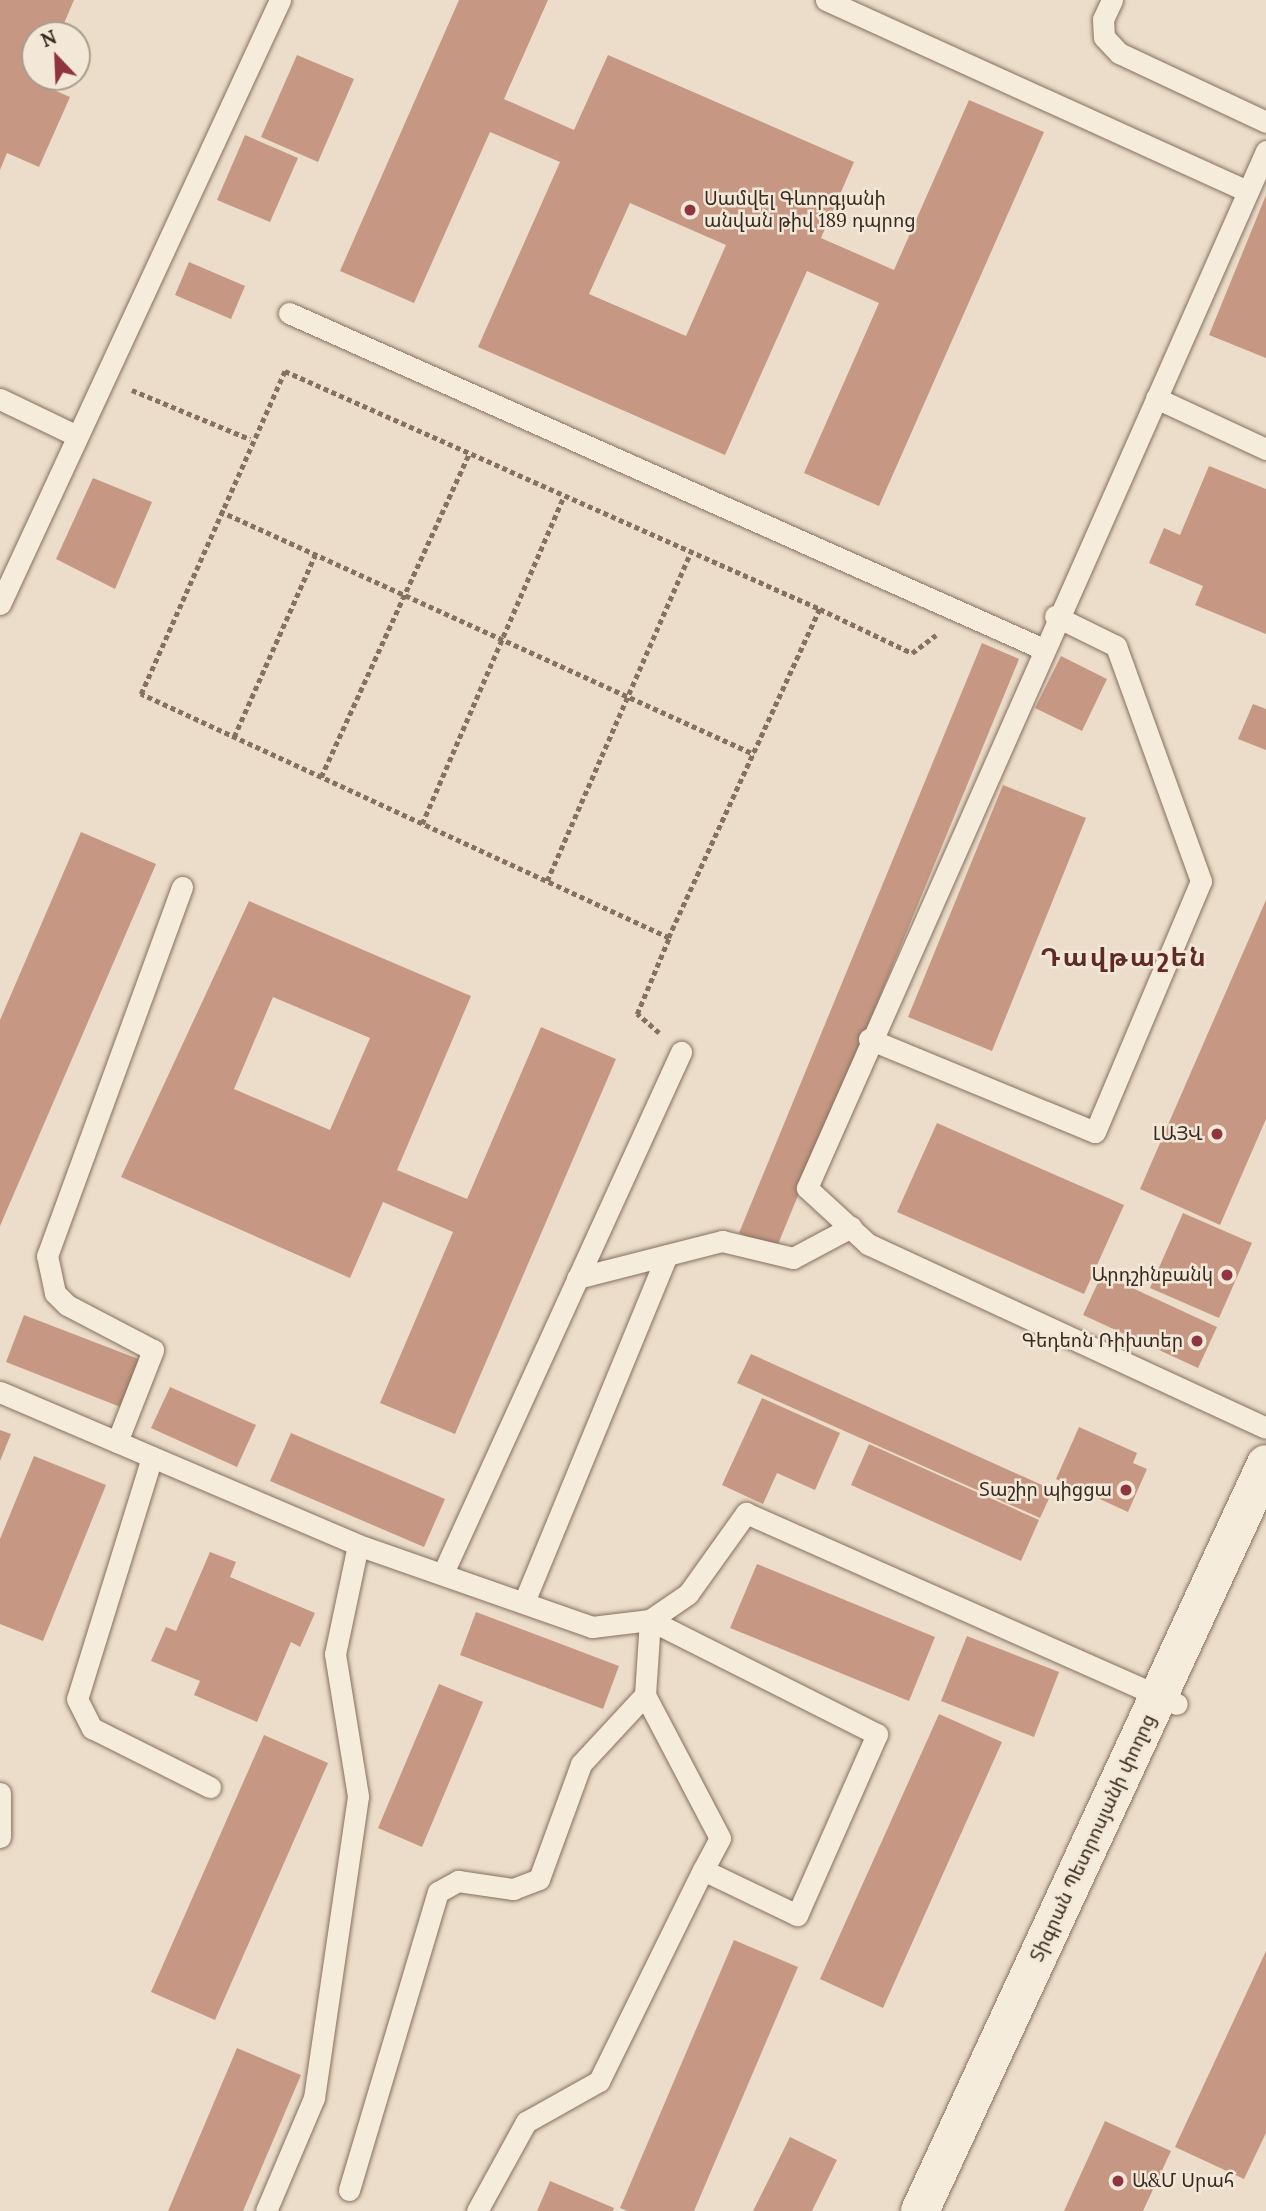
<!DOCTYPE html>
<html>
<head>
<meta charset="utf-8">
<style>
  body { margin:0 }
  #map { position:relative; width:1266px; height:2211px; overflow:hidden; background:#ebddc9; font-family:Lora,"Noto Sans Armenian",serif }
  div>[style] { position:absolute }
  .building>* { inset:0; background:#c69883 }
  .path>* { height:4.5px; margin-top:-2.25px; transform-origin:0; background:repeating-linear-gradient(90deg,#86705f 0 5px,transparent 0 8.5px) }
  .roads { filter:drop-shadow(0 0 2px #86705f) drop-shadow(0 0 2px #86705f) }
  .service>* { height:21px; margin:-10.5px; padding:0 10.5px; transform-origin:10.5px; border-radius:10.5px; background:#f6ecdc }
  .secondary>* { height:38px; margin:-19px; padding:0 19px; transform-origin:19px; border-radius:19px; background:#f6ecdc }
  .dots>* { width:19px; height:19px; translate:-50% -50%; box-sizing:border-box; border:4px solid #f3e8d8; border-radius:50% }
  span { translate:-50% -50%; white-space:nowrap; text-align:center; line-height:1.15; -webkit-text-stroke:5px #f3e8d8; paint-order:stroke }
  .poi-label { font-size:19px; color:#382a21 }
  .left { translate:0 -50%; text-align:left }
  .right { translate:-100% -50%; text-align:right }
  .street-label { font-size:19px; color:#382a21 }
  .district-label { font-size:26px; color:#602b25; font-weight:700; letter-spacing:2px }
  .north { position:absolute; left:21px; top:21px; width:70px; height:70px; box-sizing:border-box; background:#f3e8d8; border:2px solid #a89c8f; border-radius:50%; rotate:337deg; font-size:19px; font-weight:700; line-height:28px; text-align:center; color:#382a21 }
  .north::after { content:''; display:block; margin:auto; width:24px; height:32px; background:#8f353f; clip-path:polygon(50% 0,100% 100%,50% 72%,0 100%) }
</style>
</head>
<body>
<div id="map">
  <div class="building">
    <div style="clip-path:polygon(0 0,74px 0,59px 35px,35px 35px,38px 83px,70px 97px,39px 167px,7px 153px,0 170px)"></div>
    <div style="clip-path:polygon(evenodd,459px 0,548px 0,504px 99px,574px 130px,608px 55px,854px 162px,821px 238px,894px 270px,969px 100px,1044px 132px,879px 506px,804px 473px,879px 303px,807px 271px,725px 455px,478px 347px,560px 162px,490px 132px,414px 303px,340px 271px,459px 0,630px 203px,726px 245px,686px 336px,589px 294px,630px 203px)"></div>
    <div style="clip-path:polygon(297px 55px,354px 79px,318px 162px,261px 137px)"></div>
    <div style="clip-path:polygon(245px 135px,298px 158px,270px 222px,217px 200px)"></div>
    <div style="clip-path:polygon(1266px 195px,1266px 358px,1209px 335px)"></div>
    <div style="clip-path:polygon(189px 262px,245px 286px,231px 319px,175px 295px)"></div>
    <div style="clip-path:polygon(1209px 466px,1266px 489px,1266px 634px,1195px 605px,1203px 586px,1149px 563px,1164px 528px,1180px 535px)"></div>
    <div style="clip-path:polygon(93px 478px,152px 502px,115px 589px,56px 559px)"></div>
    <div style="clip-path:polygon(982px 643px,1019px 659px,776px 1249px,739px 1233px)"></div>
    <div style="clip-path:polygon(1061px 656px,1107px 679px,1082px 731px,1035px 708px)"></div>
    <div style="clip-path:polygon(1253px 704px,1266px 709px,1266px 750px,1238px 739px)"></div>
    <div style="clip-path:polygon(1003px 785px,1086px 818px,992px 1051px,908px 1017px)"></div>
    <div style="clip-path:polygon(81px 832px,156px 864px,0 1226px,0 1020px)"></div>
    <div style="clip-path:polygon(1266px 900px,1266px 1119px,1220px 1225px,1140px 1189px)"></div>
    <div style="clip-path:polygon(evenodd,249px 901px,471px 996px,397px 1170px,467px 1199px,541px 1027px,616px 1059px,455px 1434px,380px 1403px,453px 1232px,383px 1202px,350px 1278px,121px 1177px,249px 901px,273px 997px,370px 1038px,330px 1130px,234px 1089px,273px 997px)"></div>
    <div style="clip-path:polygon(937px 1123px,1124px 1205px,1084px 1294px,897px 1212px)"></div>
    <div style="clip-path:polygon(1183px 1213px,1252px 1243px,1219px 1318px,1150px 1288px)"></div>
    <div style="clip-path:polygon(1102px 1274px,1217px 1327px,1198px 1368px,1083px 1315px)"></div>
    <div style="clip-path:polygon(24px 1315px,141px 1360px,123px 1408px,6px 1362px)"></div>
    <div style="clip-path:polygon(751px 1354px,1053px 1490px,1040px 1518px,737px 1383px)"></div>
    <div style="clip-path:polygon(170px 1387px,256px 1425px,237px 1467px,151px 1428px)"></div>
    <div style="clip-path:polygon(762px 1398px,840px 1433px,815px 1490px,777px 1473px,763px 1504px,722px 1485px)"></div>
    <div style="clip-path:polygon(1079px 1427px,1137px 1453px,1133px 1463px,1147px 1469px,1128px 1512px,1056px 1479px)"></div>
    <div style="clip-path:polygon(0 1430px,11px 1434px,0 1461px)"></div>
    <div style="clip-path:polygon(291px 1433px,445px 1499px,424px 1547px,270px 1481px)"></div>
    <div style="clip-path:polygon(869px 1444px,1039px 1520px,1021px 1561px,851px 1485px)"></div>
    <div style="clip-path:polygon(34px 1456px,106px 1485px,43px 1641px,0 1624px,0 1539px)"></div>
    <div style="clip-path:polygon(210px 1552px,236px 1562px,230px 1577px,315px 1613px,300px 1647px,291px 1642px,257px 1722px,194px 1695px,200px 1681px,151px 1661px,166px 1627px,176px 1631px)"></div>
    <div style="clip-path:polygon(757px 1564px,935px 1637px,909px 1701px,730px 1628px)"></div>
    <div style="clip-path:polygon(476px 1612px,619px 1666px,603px 1709px,460px 1655px)"></div>
    <div style="clip-path:polygon(967px 1636px,1059px 1672px,1034px 1737px,941px 1701px)"></div>
    <div style="clip-path:polygon(439px 1684px,483px 1702px,422px 1847px,378px 1828px)"></div>
    <div style="clip-path:polygon(939px 1714px,1002px 1742px,883px 2008px,820px 1979px)"></div>
    <div style="clip-path:polygon(264px 1735px,328px 1763px,215px 2020px,151px 1992px)"></div>
    <div style="clip-path:polygon(734px 1940px,798px 1967px,694px 2211px,627px 2211px,620px 2208px)"></div>
    <div style="clip-path:polygon(1266px 1951px,1266px 2133px,1244px 2179px,1175px 2147px)"></div>
    <div style="clip-path:polygon(237px 2048px,301px 2075px,243px 2211px,168px 2211px)"></div>
    <div style="clip-path:polygon(1105px 2121px,1171px 2151px,1143px 2211px,1064px 2211px)"></div>
    <div style="clip-path:polygon(790px 2137px,837px 2160px,812px 2211px,753px 2211px)"></div>
    <div style="clip-path:polygon(550px 2181px,614px 2208px,613px 2211px,537px 2211px)"></div>
  </div>
  <div class="path">
    <div style="left:285px;top:371px;width:586px;rotate:23.98deg"></div>
    <div style="left:820px;top:609px;width:362px;rotate:114.7deg"></div>
    <div style="left:669px;top:938px;width:582px;rotate:-155.2deg"></div>
    <div style="left:141px;top:694px;width:354px;rotate:-66deg"></div>
    <div style="left:132px;top:390px;width:128px;rotate:22.6deg"></div>
    <div style="left:220px;top:511px;width:587px;rotate:24.47deg"></div>
    <div style="left:820px;top:609px;width:102px;rotate:25.6deg"></div>
    <div style="left:912px;top:653px;width:30px;rotate:-37deg"></div>
    <div style="left:234px;top:737px;width:199px;rotate:-66deg"></div>
    <div style="left:321px;top:777px;width:356px;rotate:-65.4deg"></div>
    <div style="left:422px;top:824px;width:357px;rotate:-66.6deg"></div>
    <div style="left:547px;top:881px;width:359px;rotate:-66.4deg"></div>
    <div style="left:659px;top:1033px;width:29px;rotate:-139deg"></div>
    <div style="left:637px;top:1014px;width:82px;rotate:-67.2deg"></div>
  </div>
  <div class="roads">
    <div class="service">
      <div style="left:826px;top:0;width:462px;rotate:24.4deg"></div>
      <div style="left:1112px;top:0;width:21px;rotate:115deg"></div>
      <div style="left:1103px;top:19px;width:18px;rotate:87deg"></div>
      <div style="left:1104px;top:37px;width:22px;rotate:47deg"></div>
      <div style="left:1119px;top:53px;width:162px;rotate:25.1deg"></div>
      <div style="left:1266px;top:151px;width:1134px;rotate:113.88deg"></div>
      <div style="left:807px;top:1188px;width:83px;rotate:42.6deg"></div>
      <div style="left:868px;top:1244px;width:438px;rotate:24.8deg"></div>
      <div style="left:289px;top:313px;width:823px;rotate:24.01deg"></div>
      <div style="left:1156px;top:398px;width:121px;rotate:24.9deg"></div>
      <div style="left:0;top:399px;width:83px;rotate:25.6deg"></div>
      <div style="left:0;top:604px;width:666px;rotate:-65.13deg"></div>
      <div style="left:869px;top:1039px;width:244px;rotate:22.4deg"></div>
      <div style="left:1095px;top:1132px;width:272px;rotate:-67.1deg"></div>
      <div style="left:1201px;top:881px;width:250px;rotate:-109.9deg"></div>
      <div style="left:1116px;top:646px;width:68px;rotate:-153.8deg"></div>
      <div style="left:577px;top:1278px;width:150px;rotate:-14.3deg"></div>
      <div style="left:722px;top:1241px;width:73px;rotate:13.5deg"></div>
      <div style="left:793px;top:1258px;width:66px;rotate:-28.1deg"></div>
      <div style="left:0;top:1392px;width:389px;rotate:23.1deg"></div>
      <div style="left:358px;top:1545px;width:248px;rotate:19.3deg"></div>
      <div style="left:592px;top:1627px;width:58px;rotate:-6.9deg"></div>
      <div style="left:650px;top:1620px;width:46px;rotate:-34.4deg"></div>
      <div style="left:688px;top:1594px;width:100px;rotate:-54.4deg"></div>
      <div style="left:746px;top:1513px;width:471px;rotate:23.9deg"></div>
      <div style="left:117px;top:1442px;width:99px;rotate:-68.6deg"></div>
      <div style="left:153px;top:1350px;width:97px;rotate:-152.4deg"></div>
      <div style="left:67px;top:1305px;width:17px;rotate:-135deg"></div>
      <div style="left:55px;top:1293px;width:38px;rotate:-102deg"></div>
      <div style="left:47px;top:1256px;width:393px;rotate:-69.9deg"></div>
      <div style="left:152px;top:1457px;width:253px;rotate:107.2deg"></div>
      <div style="left:77px;top:1699px;width:33px;rotate:63deg"></div>
      <div style="left:92px;top:1728px;width:132px;rotate:26.6deg"></div>
      <div style="left:443px;top:1573px;width:573px;rotate:-65.45deg"></div>
      <div style="left:524px;top:1602px;width:375px;rotate:-67.6deg"></div>
      <div style="left:0;top:1793px;width:44px;rotate:90deg"></div>
      <div style="left:349px;top:2190px;width:311px;rotate:-73.4deg"></div>
      <div style="left:438px;top:1892px;width:23px;rotate:-29deg"></div>
      <div style="left:458px;top:1881px;width:56px;rotate:8.3deg"></div>
      <div style="left:513px;top:1889px;width:28px;rotate:-21deg"></div>
      <div style="left:539px;top:1879px;width:122px;rotate:-69.9deg"></div>
      <div style="left:581px;top:1764px;width:94px;rotate:-47.2deg"></div>
      <div style="left:266px;top:2211px;width:123px;rotate:-67deg"></div>
      <div style="left:314px;top:2098px;width:305px;rotate:-81.7deg"></div>
      <div style="left:358px;top:1796px;width:144px;rotate:-99.2deg"></div>
      <div style="left:335px;top:1654px;width:111px;rotate:-78.1deg"></div>
      <div style="left:477px;top:2211px;width:102px;rotate:-61.2deg"></div>
      <div style="left:526px;top:2122px;width:84px;rotate:-29.3deg"></div>
      <div style="left:599px;top:2081px;width:235px;rotate:-63.8deg"></div>
      <div style="left:703px;top:1870px;width:36px;rotate:-62deg"></div>
      <div style="left:720px;top:1838px;width:161px;rotate:-117.7deg"></div>
      <div style="left:645px;top:1695px;width:75px;rotate:-86.2deg"></div>
      <div style="left:650px;top:1620px;width:254px;rotate:26.7deg"></div>
      <div style="left:877px;top:1734px;width:198px;rotate:113.8deg"></div>
      <div style="left:797px;top:1915px;width:104px;rotate:-154.4deg"></div>
    </div>
    <div class="secondary">
      <div style="left:920px;top:2211px;width:823px;rotate:-65.15deg"></div>
    </div>
  </div>
  <div class="dots">
    <div style="left:690px;top:210px;background:#8f353f"></div>
    <div style="left:1217px;top:1134px;background:#8f353f"></div>
    <div style="left:1227px;top:1275px;background:#8f353f"></div>
    <div style="left:1197px;top:1341px;background:#8f353f"></div>
    <div style="left:1126px;top:1490px;background:#8f353f"></div>
    <div style="left:1118px;top:2181px;background:#8f353f"></div>
  </div>
  <div class="poi-label">
    <span class="left" style="left:704px;top:210px">Սամվել Գևորգյանի<br>անվան թիվ 189 դպրոց</span>
    <span class="right" style="left:1203px;top:1134px">ԼԱՅՎ</span>
    <span class="right" style="left:1213px;top:1275px">Արդշինբանկ</span>
    <span class="right" style="left:1183px;top:1341px">Գեդեոն Ռիխտեր</span>
    <span class="right" style="left:1112px;top:1490px">Տաշիր պիցցա</span>
    <span class="left" style="left:1132px;top:2181px">Ա&amp;Մ Սրահ</span>
  </div>
  <div class="street-label">
    <span style="left:1093px;top:1838px;rotate:-65deg">Տիգրան Պետրոսյանի փողոց</span>
  </div>
  <div class="district-label">
    <span style="left:1124px;top:957px">Դավթաշեն</span>
  </div>
  <div class="north">N</div>
</div>
</body>
</html>
